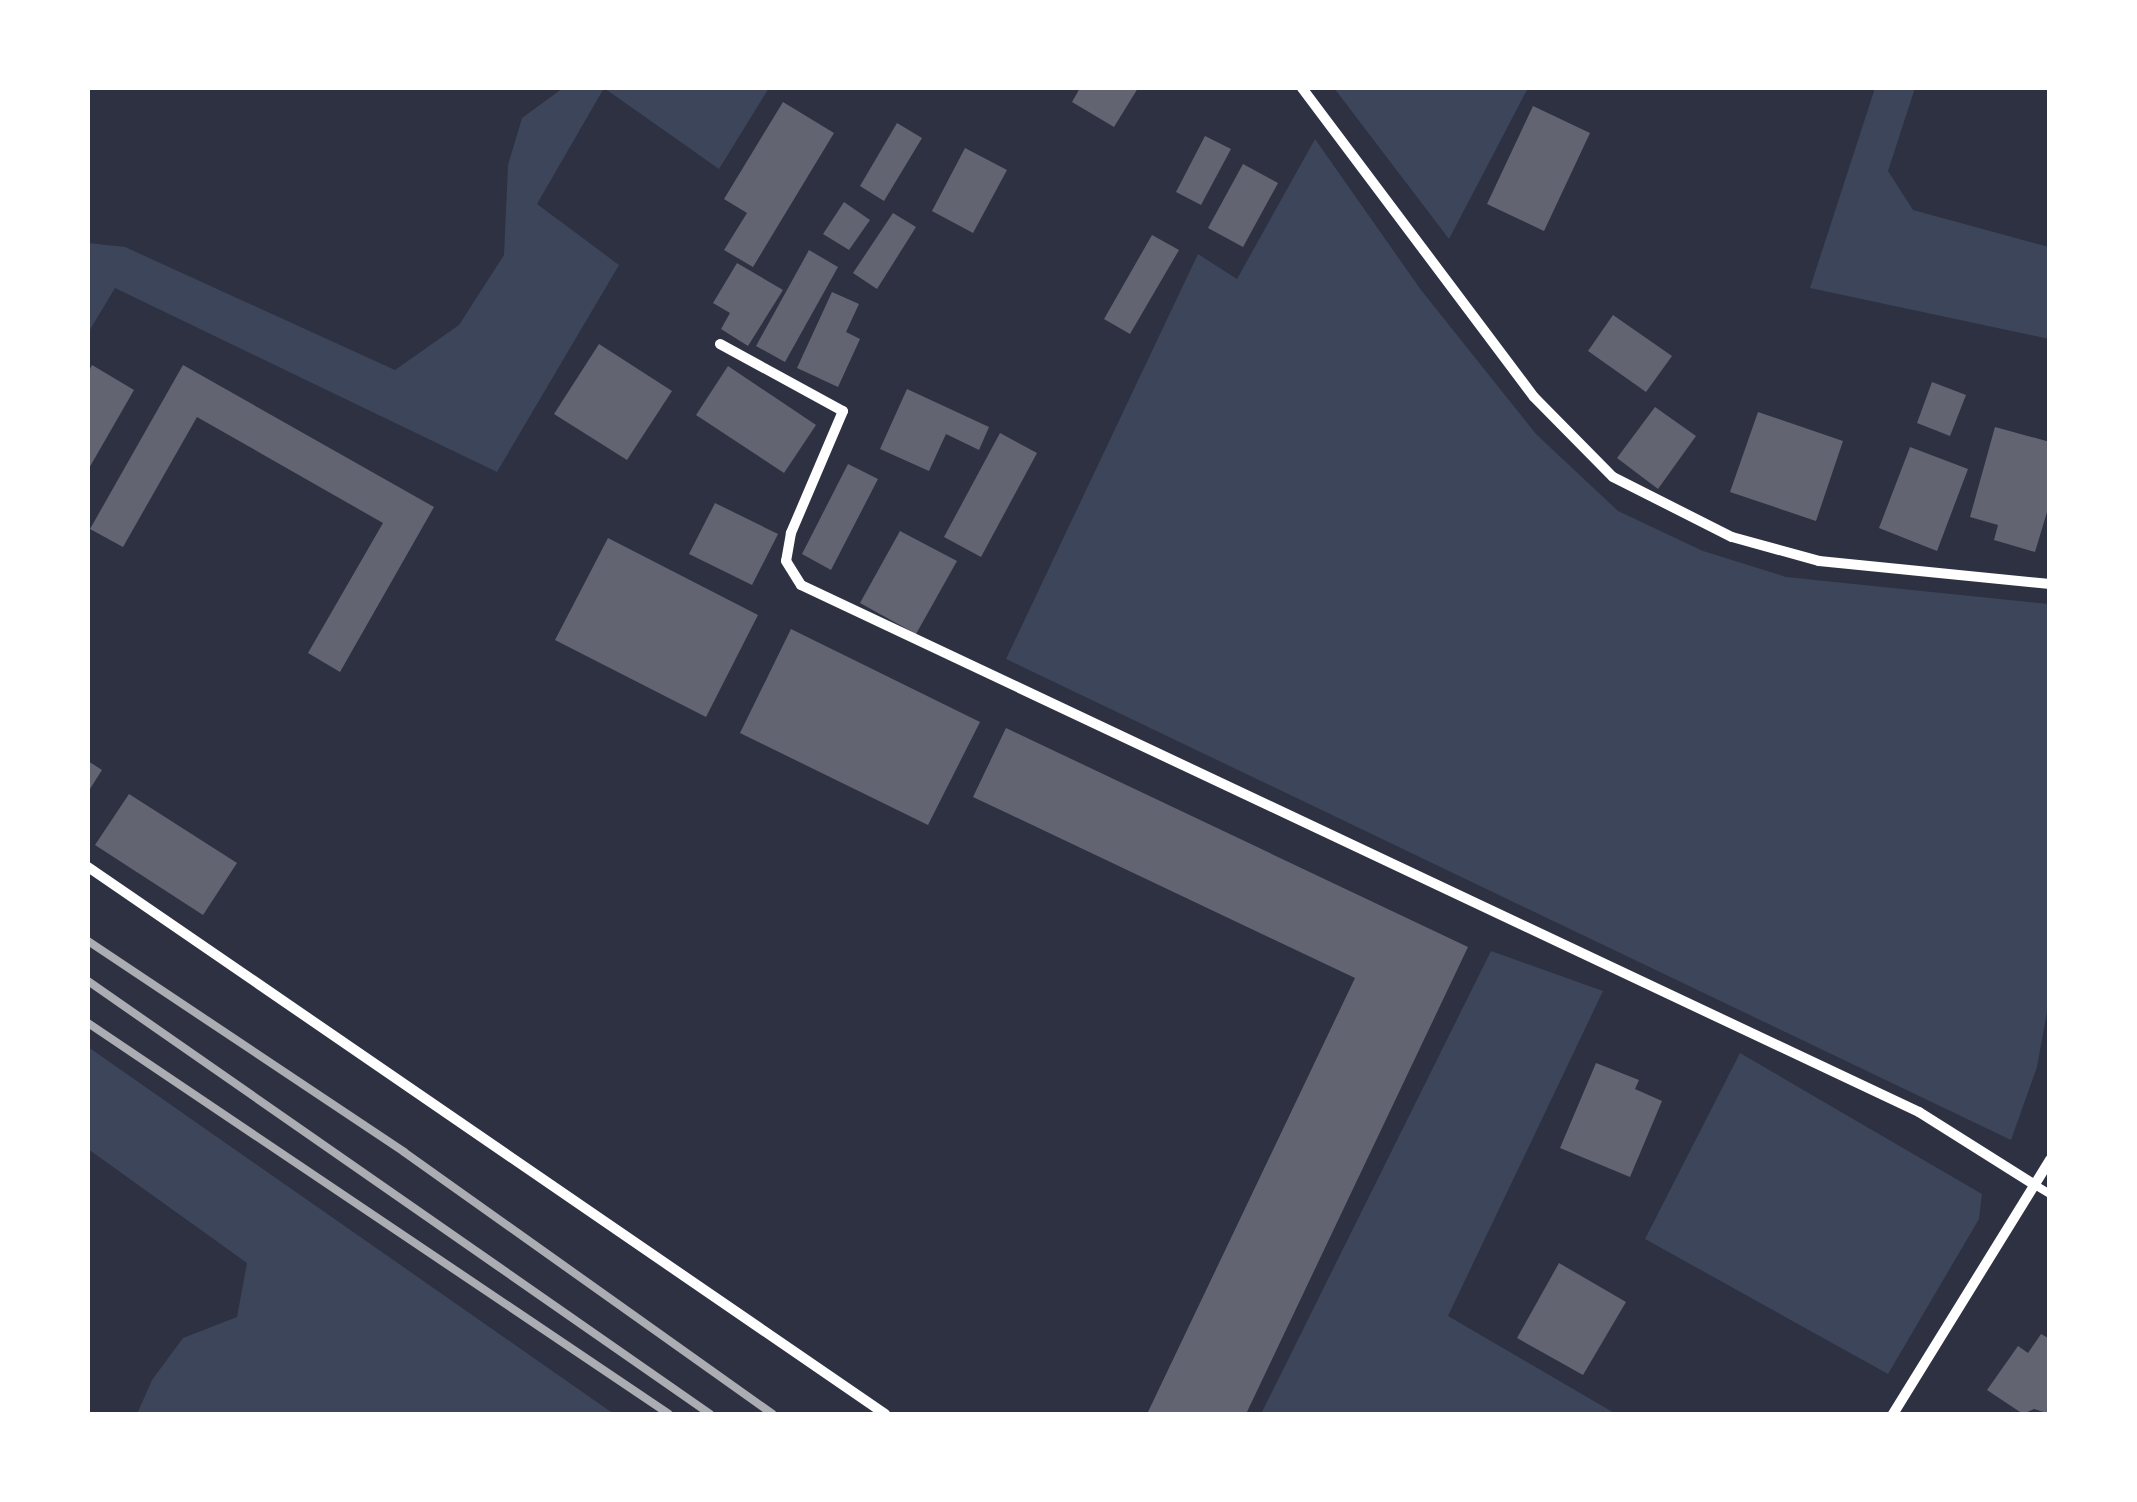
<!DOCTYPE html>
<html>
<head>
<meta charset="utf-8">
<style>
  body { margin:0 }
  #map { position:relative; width:2137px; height:1502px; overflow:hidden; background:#2d3142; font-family:Mulish,sans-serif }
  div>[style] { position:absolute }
  .green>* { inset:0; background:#3c4559 }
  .building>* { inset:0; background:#626471 }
  .service>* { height:8px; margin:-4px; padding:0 4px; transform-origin:4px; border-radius:4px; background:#fff }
  .minor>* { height:10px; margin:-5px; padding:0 5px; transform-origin:5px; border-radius:5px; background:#fff }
  .rail>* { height:8px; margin:-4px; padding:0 4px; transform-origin:4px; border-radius:4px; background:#abadb3 }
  span { translate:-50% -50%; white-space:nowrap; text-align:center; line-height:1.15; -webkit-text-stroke:9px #fff; paint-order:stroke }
  .frame { position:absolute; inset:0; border:90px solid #fff; pointer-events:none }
</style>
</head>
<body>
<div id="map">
  <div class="green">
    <div style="clip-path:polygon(563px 88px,769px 88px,719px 169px,604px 88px,537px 204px,619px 265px,497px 472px,115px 288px,88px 333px,88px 243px,125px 247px,395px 370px,459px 325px,504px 255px,508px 165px,522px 118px)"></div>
    <div style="clip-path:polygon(1334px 88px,1528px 88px,1449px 239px)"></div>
    <div style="clip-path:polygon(1875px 88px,1915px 88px,1888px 171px,1913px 210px,2049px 247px,2049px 339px,1810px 288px)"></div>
    <div style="clip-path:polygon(1315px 139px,1421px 290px,1536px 434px,1618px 511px,1703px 551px,1786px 577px,2049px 604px,2049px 1001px,2037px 1067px,2011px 1140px,1006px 659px,1198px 254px,1237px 279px)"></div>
    <div style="clip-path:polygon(1491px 951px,1603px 991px,1448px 1316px,1616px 1414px,1261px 1414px)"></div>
    <div style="clip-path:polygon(88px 1047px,91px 1049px,614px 1414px,137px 1414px,152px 1380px,183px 1338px,237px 1317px,247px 1263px,88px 1149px)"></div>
    <div style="clip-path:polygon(1740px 1053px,1982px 1194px,1979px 1219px,1888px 1374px,1645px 1239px)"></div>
  </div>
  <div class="building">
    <div style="clip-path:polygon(1080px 88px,1138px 88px,1114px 127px,1072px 102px)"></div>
    <div style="clip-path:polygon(783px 102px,834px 133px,753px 267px,724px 250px,747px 213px,724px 199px)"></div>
    <div style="clip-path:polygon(1533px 106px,1590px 133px,1544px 231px,1487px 204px)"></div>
    <div style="clip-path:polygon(897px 123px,922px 138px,884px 201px,860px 186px)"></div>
    <div style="clip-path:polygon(1205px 136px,1231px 149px,1201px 205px,1176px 192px)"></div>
    <div style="clip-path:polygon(965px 148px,1007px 170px,973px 233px,932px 211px)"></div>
    <div style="clip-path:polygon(1243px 164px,1278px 183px,1243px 247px,1208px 228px)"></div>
    <div style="clip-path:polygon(844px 202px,870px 220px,849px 250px,823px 234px)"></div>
    <div style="clip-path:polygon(893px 213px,916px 227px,877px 289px,853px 273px)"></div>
    <div style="clip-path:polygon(1152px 235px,1179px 250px,1130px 334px,1104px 319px)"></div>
    <div style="clip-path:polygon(809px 250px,838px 267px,785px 362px,756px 346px)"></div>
    <div style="clip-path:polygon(737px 263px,783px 290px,748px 346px,721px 329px,730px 313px,713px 303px)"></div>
    <div style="clip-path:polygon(832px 292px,859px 304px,846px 332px,860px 339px,838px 387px,797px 368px)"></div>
    <div style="clip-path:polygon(1613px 315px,1672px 356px,1646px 392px,1588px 351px)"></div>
    <div style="clip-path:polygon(599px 344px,672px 391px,627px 460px,554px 414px)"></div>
    <div style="clip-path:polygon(92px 365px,134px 390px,88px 470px,88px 373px)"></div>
    <div style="clip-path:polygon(183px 365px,434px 507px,340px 672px,308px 653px,383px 523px,197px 417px,123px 547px,90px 529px)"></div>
    <div style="clip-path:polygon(728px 366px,816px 425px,784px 473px,696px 415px)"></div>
    <div style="clip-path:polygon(1932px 382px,1966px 395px,1950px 436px,1917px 423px)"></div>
    <div style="clip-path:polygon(907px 389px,989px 427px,979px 450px,946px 434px,929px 471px,880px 449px)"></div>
    <div style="clip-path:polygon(1655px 407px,1696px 436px,1658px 489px,1617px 458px)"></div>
    <div style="clip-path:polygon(1758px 412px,1843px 441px,1816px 521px,1730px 492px)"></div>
    <div style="clip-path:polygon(1995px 427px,2050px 442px,2050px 502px,2035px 552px,1994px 540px,1998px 525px,1970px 517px)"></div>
    <div style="clip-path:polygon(1000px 433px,1037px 453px,981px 557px,944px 537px)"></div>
    <div style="clip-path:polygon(1910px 447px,1968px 469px,1937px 551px,1879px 528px)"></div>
    <div style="clip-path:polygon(848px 464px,878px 479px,831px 570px,802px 554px)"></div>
    <div style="clip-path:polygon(715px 503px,778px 534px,752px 585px,689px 554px)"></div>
    <div style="clip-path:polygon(900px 531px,957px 561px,916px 634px,860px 603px)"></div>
    <div style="clip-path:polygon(608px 538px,758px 615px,706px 717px,555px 640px)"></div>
    <div style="clip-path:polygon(791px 629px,980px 722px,928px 825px,740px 733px)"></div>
    <div style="clip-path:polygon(1006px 728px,1468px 947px,1246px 1414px,1147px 1414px,1355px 978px,973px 797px)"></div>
    <div style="clip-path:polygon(88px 761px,102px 770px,88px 792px)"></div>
    <div style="clip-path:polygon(129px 794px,237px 863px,203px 915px,95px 845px)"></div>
    <div style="clip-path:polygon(1596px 1063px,1639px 1080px,1635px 1089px,1662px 1101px,1630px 1177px,1560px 1148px)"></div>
    <div style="clip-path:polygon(1559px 1263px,1626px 1302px,1583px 1375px,1517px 1338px)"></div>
    <div style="clip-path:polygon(2041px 1334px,2050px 1339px,2050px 1414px,2034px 1409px,2023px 1414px,1987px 1390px,2018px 1346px,2028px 1353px)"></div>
  </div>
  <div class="service">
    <div style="left:2035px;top:1185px;width:17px;rotate:31deg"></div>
  </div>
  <div class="minor">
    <div style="left:1302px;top:88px;width:386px;rotate:53.1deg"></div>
    <div style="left:1534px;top:397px;width:112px;rotate:45.4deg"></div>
    <div style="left:1613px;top:477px;width:133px;rotate:26.8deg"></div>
    <div style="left:1732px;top:537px;width:90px;rotate:15.4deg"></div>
    <div style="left:1819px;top:561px;width:232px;rotate:5.7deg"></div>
    <div style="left:720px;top:344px;width:140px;rotate:28.6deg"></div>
    <div style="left:843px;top:411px;width:133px;rotate:113.1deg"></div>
    <div style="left:791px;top:533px;width:28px;rotate:100deg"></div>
    <div style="left:786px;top:561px;width:28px;rotate:58deg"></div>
    <div style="left:801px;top:585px;width:1236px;rotate:25.24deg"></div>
    <div style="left:1919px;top:1112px;width:137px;rotate:32.2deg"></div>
    <div style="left:88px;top:867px;width:967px;rotate:34.46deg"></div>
    <div style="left:1893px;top:1414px;width:299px;rotate:-58.3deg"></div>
  </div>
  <div class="rail">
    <div style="left:88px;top:941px;width:380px;rotate:33.7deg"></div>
    <div style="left:404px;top:1152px;width:452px;rotate:35.4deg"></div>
    <div style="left:88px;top:981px;width:758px;rotate:34.84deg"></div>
    <div style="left:88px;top:1023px;width:700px;rotate:33.94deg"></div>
  </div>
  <div class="frame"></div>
</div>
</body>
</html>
